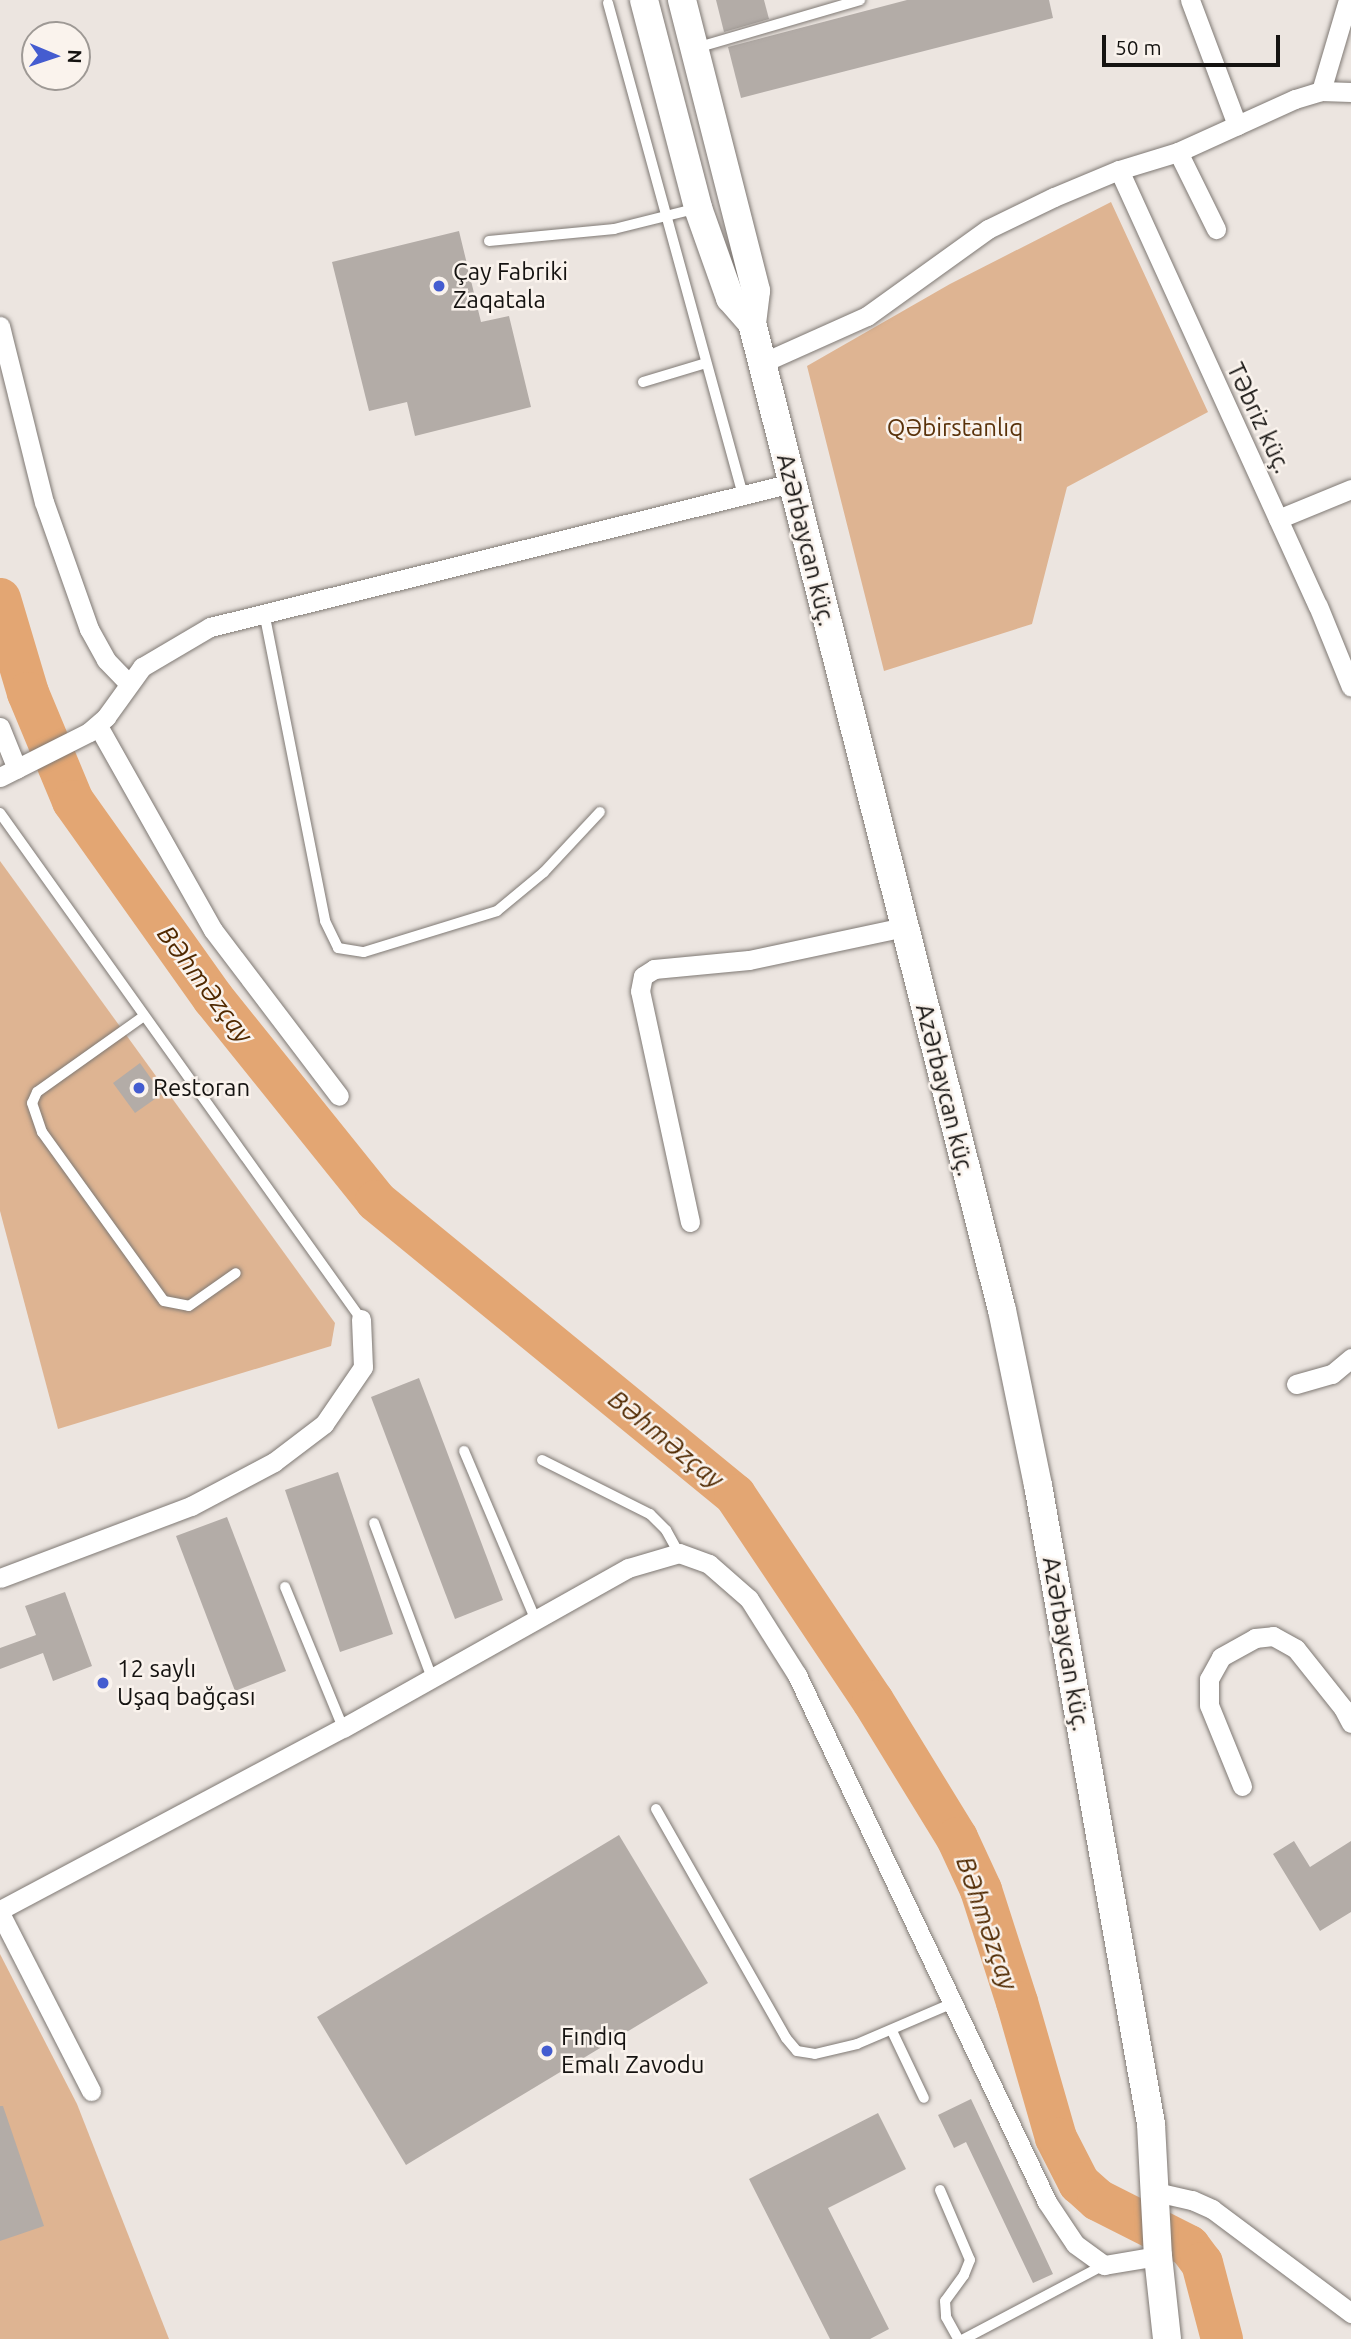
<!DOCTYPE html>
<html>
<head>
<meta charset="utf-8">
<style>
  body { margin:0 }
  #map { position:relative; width:1351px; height:2339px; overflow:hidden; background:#ece5e0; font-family:Ubuntu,sans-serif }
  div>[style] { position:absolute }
  .green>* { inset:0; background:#deb492 }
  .river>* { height:42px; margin:-21px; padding:0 21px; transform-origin:21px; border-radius:21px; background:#e3a673 }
  .building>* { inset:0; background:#b3aca7 }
  .roads { filter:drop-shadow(0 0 2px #7f7974) drop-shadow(0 0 2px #7f7974) }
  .lane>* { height:10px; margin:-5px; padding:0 5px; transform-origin:5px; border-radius:5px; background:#fff }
  .street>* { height:19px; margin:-9.5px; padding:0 9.5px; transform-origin:9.5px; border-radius:9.5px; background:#fff }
  .secondary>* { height:28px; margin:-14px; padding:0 14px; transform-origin:14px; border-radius:14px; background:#fff }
  .dots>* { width:19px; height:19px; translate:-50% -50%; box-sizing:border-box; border:4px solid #faf3ed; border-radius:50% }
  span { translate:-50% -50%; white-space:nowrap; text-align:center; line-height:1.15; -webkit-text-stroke:5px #faf3ed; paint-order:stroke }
  .poi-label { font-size:24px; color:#151311 }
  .left { translate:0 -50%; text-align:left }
  .street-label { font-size:24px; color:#151311 }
  .park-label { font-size:24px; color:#5a320a }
  .water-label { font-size:26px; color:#502900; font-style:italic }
  .north { position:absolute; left:21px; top:21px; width:70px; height:70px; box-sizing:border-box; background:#faf3ed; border:2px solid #9e9995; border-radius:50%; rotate:92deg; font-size:19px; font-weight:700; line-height:28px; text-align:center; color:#151311 }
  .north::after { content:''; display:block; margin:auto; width:24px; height:32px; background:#445cd0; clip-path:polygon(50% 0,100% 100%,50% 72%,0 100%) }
  .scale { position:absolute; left:1102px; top:35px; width:178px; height:32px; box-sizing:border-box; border:4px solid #151311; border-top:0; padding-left:9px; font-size:21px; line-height:24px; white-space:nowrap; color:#151311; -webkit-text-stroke:5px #faf3ed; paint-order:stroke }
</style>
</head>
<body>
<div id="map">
  <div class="green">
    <div style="clip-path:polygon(1111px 202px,1208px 412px,1067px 487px,1032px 624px,884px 671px,807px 366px,950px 284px)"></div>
    <div style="clip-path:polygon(0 861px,335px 1323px,331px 1346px,58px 1429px,0 1211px)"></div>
    <div style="clip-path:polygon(0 1954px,77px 2104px,169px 2339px,0 2339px)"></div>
  </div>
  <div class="river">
    <div style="left:0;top:599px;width:98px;rotate:73.4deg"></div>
    <div style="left:28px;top:693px;width:117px;rotate:67.4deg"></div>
    <div style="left:73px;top:801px;width:242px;rotate:54.6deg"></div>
    <div style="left:213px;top:998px;width:260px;rotate:51.2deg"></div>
    <div style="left:376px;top:1201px;width:464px;rotate:39.3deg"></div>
    <div style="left:735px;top:1495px;width:248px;rotate:56.2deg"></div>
    <div style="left:873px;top:1701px;width:161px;rotate:58.5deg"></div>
    <div style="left:957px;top:1838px;width:57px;rotate:65.2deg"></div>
    <div style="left:981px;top:1890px;width:118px;rotate:72.2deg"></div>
    <div style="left:1017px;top:2002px;width:141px;rotate:74deg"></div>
    <div style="left:1056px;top:2138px;width:51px;rotate:62.9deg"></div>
    <div style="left:1079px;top:2183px;width:25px;rotate:42deg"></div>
    <div style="left:1098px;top:2200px;width:102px;rotate:26.8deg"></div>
    <div style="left:1189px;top:2246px;width:21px;rotate:53deg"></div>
    <div style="left:1202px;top:2263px;width:79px;rotate:75.3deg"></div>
  </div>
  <div class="building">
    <div style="clip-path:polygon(716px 0,764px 0,769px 19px,724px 32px)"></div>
    <div style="clip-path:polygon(907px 0,1049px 0,1053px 18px,741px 98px,728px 47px)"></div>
    <div style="clip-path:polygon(459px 231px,481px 322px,509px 316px,531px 407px,415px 436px,407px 402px,369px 411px,332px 262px)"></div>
    <div style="clip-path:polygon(140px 1063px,162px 1094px,135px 1113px,113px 1083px)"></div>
    <div style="clip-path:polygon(419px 1378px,503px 1600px,455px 1619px,371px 1397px)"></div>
    <div style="clip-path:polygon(338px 1472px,393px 1634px,340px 1652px,285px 1490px)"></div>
    <div style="clip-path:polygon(227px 1517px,286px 1671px,235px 1691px,176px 1536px)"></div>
    <div style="clip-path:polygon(65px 1592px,92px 1666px,53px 1681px,43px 1653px,0 1669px,0 1648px,36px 1635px,25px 1606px)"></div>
    <div style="clip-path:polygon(619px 1835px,708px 1983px,406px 2165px,317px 2017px)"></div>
    <div style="clip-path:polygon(1294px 1841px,1310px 1867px,1351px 1841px,1351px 1912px,1320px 1931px,1273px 1854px)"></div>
    <div style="clip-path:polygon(971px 2099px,1053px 2274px,1033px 2283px,966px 2142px,954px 2148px,938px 2115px)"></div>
    <div style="clip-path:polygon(0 2106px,3px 2106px,44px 2226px,0 2241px)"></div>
    <div style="clip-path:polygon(878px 2113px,906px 2169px,828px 2208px,889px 2329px,870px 2339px,830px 2339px,749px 2179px)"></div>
  </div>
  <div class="roads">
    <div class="lane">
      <div style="left:608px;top:3px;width:510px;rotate:74.66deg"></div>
      <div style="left:696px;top:48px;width:171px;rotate:-16.3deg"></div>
      <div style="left:489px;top:241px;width:126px;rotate:-5.5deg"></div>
      <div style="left:614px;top:229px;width:82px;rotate:-14deg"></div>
      <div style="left:643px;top:382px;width:66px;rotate:-16.8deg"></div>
      <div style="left:264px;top:612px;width:315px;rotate:78.8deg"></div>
      <div style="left:325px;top:921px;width:30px;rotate:64deg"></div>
      <div style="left:338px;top:948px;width:26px;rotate:9deg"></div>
      <div style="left:364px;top:952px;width:139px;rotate:-17.1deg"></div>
      <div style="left:497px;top:911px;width:61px;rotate:-39.7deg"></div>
      <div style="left:544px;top:872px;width:82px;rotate:-47deg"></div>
      <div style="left:0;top:813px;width:622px;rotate:54.49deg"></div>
      <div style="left:144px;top:1016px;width:131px;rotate:144.6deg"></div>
      <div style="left:37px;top:1092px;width:12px;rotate:114deg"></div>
      <div style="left:32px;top:1103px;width:31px;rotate:71deg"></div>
      <div style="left:42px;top:1132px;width:208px;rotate:54.2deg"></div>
      <div style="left:164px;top:1301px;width:25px;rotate:11deg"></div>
      <div style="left:189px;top:1306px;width:57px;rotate:-35.1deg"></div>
      <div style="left:464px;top:1451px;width:181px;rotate:67deg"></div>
      <div style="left:542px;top:1460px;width:121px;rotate:26.6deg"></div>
      <div style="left:650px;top:1514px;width:23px;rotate:45deg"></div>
      <div style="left:666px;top:1530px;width:26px;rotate:61deg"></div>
      <div style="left:374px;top:1523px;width:165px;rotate:69.5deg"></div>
      <div style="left:285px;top:1587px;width:152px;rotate:67.6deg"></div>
      <div style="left:656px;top:1809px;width:263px;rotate:60.4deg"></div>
      <div style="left:786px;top:2038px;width:17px;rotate:50deg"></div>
      <div style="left:797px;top:2051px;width:18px;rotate:9deg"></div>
      <div style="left:815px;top:2054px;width:43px;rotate:-13.4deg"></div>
      <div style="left:857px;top:2044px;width:104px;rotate:-23.1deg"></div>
      <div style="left:892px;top:2031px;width:74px;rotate:64.5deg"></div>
      <div style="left:940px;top:2190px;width:76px;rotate:66.8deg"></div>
      <div style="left:970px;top:2260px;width:16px;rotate:112deg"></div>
      <div style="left:964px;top:2275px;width:32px;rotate:126deg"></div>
      <div style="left:945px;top:2301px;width:16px;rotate:86deg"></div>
      <div style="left:946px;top:2317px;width:25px;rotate:61deg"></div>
      <div style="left:964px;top:2339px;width:158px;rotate:-27.9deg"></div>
    </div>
    <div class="street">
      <div style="left:1190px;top:0;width:134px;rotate:69.4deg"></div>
      <div style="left:1321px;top:91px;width:95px;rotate:-73.5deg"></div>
      <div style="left:1178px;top:152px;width:86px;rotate:63.7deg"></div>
      <div style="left:1119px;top:170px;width:479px;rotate:65.5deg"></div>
      <div style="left:1318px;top:606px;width:87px;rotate:67.8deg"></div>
      <div style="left:0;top:326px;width:181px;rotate:76deg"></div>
      <div style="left:44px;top:502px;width:135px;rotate:70.5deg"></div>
      <div style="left:89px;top:629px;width:35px;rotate:61deg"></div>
      <div style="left:106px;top:660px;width:32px;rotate:46deg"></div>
      <div style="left:762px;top:363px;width:115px;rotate:-24.1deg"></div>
      <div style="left:867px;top:316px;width:149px;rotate:-35.7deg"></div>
      <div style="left:988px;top:229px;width:73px;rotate:-25.9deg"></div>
      <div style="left:1054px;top:197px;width:70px;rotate:-22.6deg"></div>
      <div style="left:1119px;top:170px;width:62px;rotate:-17deg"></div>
      <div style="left:1178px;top:152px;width:128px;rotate:-24.4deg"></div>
      <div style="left:1295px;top:99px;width:27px;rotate:-17deg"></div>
      <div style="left:1321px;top:91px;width:30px;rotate:2deg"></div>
      <div style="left:1278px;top:519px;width:79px;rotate:-22.3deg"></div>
      <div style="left:98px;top:726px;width:234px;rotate:60.6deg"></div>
      <div style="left:213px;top:930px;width:208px;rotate:52.8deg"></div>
      <div style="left:0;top:727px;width:45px;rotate:68deg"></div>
      <div style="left:0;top:777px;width:100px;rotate:-26.8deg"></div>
      <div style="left:89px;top:732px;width:23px;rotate:-41deg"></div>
      <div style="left:106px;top:717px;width:62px;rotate:-54.2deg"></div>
      <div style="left:142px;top:667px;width:79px;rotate:-30.5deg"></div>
      <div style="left:210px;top:627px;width:600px;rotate:-13.9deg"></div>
      <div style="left:690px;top:1222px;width:236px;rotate:-102.2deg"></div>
      <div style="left:640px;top:991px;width:15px;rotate:-79deg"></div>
      <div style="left:643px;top:976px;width:13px;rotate:-32deg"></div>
      <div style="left:654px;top:969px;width:95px;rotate:-5.4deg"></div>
      <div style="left:749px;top:960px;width:158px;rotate:-12deg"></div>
      <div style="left:1296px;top:1384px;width:37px;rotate:-16deg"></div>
      <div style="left:1332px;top:1374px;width:25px;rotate:-40deg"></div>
      <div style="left:0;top:1578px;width:204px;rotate:-20.7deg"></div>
      <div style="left:191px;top:1506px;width:94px;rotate:-27.9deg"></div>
      <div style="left:274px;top:1462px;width:63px;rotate:-37.2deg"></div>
      <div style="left:324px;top:1424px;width:69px;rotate:-55.6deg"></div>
      <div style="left:363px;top:1367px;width:48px;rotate:-92.4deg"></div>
      <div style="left:1242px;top:1786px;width:87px;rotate:-112.2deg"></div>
      <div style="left:1209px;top:1705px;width:26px;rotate:-90deg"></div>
      <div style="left:1209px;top:1679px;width:25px;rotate:-61deg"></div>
      <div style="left:1221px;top:1657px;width:39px;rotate:-29deg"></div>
      <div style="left:1255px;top:1638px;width:18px;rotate:-6deg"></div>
      <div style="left:1273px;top:1636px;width:26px;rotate:29deg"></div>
      <div style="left:1296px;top:1649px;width:75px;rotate:51.5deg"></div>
      <div style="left:1343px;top:1708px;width:17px;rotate:62deg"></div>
      <div style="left:0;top:1910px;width:388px;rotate:-28deg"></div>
      <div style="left:343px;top:1728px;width:327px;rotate:-29.3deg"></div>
      <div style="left:628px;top:1568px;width:53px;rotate:-16.4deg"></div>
      <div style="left:679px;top:1553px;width:32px;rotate:20deg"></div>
      <div style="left:709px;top:1564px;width:53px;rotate:41.2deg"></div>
      <div style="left:749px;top:1599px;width:90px;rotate:57.7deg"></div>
      <div style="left:797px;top:1675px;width:583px;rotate:64.62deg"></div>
      <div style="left:1047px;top:2202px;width:50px;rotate:56.3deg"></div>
      <div style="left:1075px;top:2244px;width:36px;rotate:36deg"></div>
      <div style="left:1104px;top:2265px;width:55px;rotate:-9.5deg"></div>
      <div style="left:0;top:1913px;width:200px;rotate:62.9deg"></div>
      <div style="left:1156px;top:2192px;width:37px;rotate:13deg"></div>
      <div style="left:1192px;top:2200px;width:22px;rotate:24deg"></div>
      <div style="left:1212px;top:2209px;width:174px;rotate:36.8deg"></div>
    </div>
    <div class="secondary">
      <div style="left:644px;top:0;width:215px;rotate:75.4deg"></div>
      <div style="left:698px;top:208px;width:96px;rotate:70.4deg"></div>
      <div style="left:730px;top:298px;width:33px;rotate:49deg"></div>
      <div style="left:682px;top:0;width:300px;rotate:75.7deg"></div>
      <div style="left:756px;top:291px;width:32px;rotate:97deg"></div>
      <div style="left:752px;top:323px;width:1018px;rotate:75.79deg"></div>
      <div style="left:1002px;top:1310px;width:179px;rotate:78.4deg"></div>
      <div style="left:1038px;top:1485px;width:649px;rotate:79.97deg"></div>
      <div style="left:1151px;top:2124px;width:132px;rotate:87deg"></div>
      <div style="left:1158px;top:2256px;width:83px;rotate:83.8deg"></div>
    </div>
  </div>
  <div class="dots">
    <div style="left:439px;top:286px;background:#445cd0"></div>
    <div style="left:139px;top:1088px;background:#445cd0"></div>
    <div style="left:103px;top:1683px;background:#445cd0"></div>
    <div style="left:547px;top:2051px;background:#445cd0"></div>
  </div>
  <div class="poi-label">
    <span class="left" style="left:453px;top:286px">Çay Fabriki<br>Zaqatala</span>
    <span class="left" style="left:153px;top:1088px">Restoran</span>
    <span class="left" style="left:117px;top:1683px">12 saylı<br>Uşaq bağçası</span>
    <span class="left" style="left:561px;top:2051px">Fındıq<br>Emalı Zavodu</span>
  </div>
  <div class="street-label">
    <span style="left:1259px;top:418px;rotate:65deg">Təbriz küç.</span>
    <span style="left:806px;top:540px;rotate:76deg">Azərbaycan küç.</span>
    <span style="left:945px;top:1090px;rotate:76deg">Azərbaycan küç.</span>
    <span style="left:1066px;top:1644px;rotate:80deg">Azərbaycan küç.</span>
  </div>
  <div class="park-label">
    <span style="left:955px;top:428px">Qəbirstanlıq</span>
  </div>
  <div class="water-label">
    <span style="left:205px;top:984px;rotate:53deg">Bəhməzçay</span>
    <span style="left:666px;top:1439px;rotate:39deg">Bəhməzçay</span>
    <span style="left:987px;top:1923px;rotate:71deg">Bəhməzçay</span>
  </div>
  <div class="north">N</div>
  <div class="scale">50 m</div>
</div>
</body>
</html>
